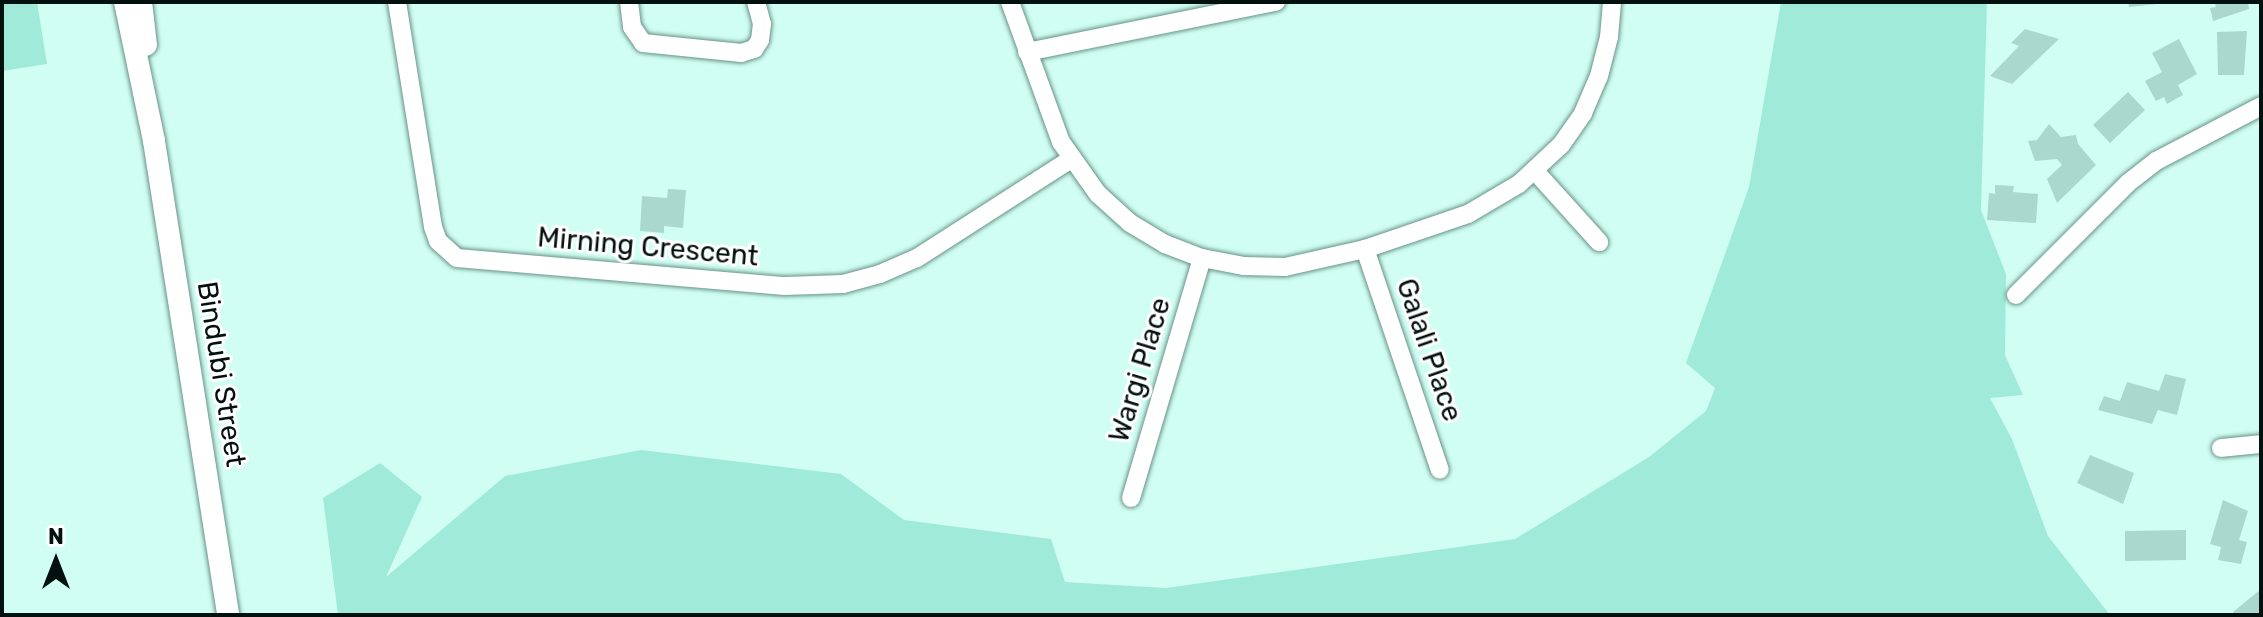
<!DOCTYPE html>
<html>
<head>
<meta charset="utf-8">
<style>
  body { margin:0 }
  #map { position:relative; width:2263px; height:617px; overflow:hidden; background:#d1fef3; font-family:Rubik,sans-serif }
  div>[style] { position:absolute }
  .green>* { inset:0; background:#a0ead9 }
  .building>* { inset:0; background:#abd8cc }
  .roads { filter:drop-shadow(0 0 2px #679288) drop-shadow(0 0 2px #679288) }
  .minor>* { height:18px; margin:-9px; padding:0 9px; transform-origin:9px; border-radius:9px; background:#fff }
  .major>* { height:22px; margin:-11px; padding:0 11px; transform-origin:11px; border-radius:11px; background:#fff }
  span { translate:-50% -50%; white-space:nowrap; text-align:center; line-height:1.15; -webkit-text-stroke:6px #fff; paint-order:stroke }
  .street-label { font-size:28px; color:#02110e }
  .frame { position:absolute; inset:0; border:4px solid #02110e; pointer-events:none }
  .north { position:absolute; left:16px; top:521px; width:80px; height:80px; -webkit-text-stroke:6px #fff; paint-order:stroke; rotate:0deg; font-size:22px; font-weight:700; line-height:32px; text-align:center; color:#02110e }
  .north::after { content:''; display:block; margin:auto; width:28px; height:36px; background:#02110e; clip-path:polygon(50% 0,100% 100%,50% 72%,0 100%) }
</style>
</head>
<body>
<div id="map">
  <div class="green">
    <div style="clip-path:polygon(2px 2px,37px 2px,47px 64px,2px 71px)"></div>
    <div style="clip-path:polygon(1781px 2px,1987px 2px,1981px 210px,2006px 274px,2005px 355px,2023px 395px,1990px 398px,2012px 439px,2048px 536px,2110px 615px,338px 615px,323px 498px,380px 463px,422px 497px,386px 577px,505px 476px,641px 450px,841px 474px,904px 520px,1051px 539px,1065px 582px,1166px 588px,1515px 539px,1649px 457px,1706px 411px,1715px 388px,1686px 363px,1749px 187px)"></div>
  </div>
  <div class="building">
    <div style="clip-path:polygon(2128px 2px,2157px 2px,2157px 4px,2129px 7px)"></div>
    <div style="clip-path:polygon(2214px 2px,2248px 2px,2249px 9px,2213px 21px,2210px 8px,2216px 7px)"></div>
    <div style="clip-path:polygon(2025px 29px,2059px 39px,2012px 84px,1990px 76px,2019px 46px,2011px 43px)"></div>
    <div style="clip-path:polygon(2247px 31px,2244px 75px,2218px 75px,2217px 32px)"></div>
    <div style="clip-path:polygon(2179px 39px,2197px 74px,2178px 85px,2183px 95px,2167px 104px,2164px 97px,2156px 101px,2145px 81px,2162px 72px,2152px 53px)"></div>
    <div style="clip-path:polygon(2128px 92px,2145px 110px,2110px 143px,2093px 125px)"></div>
    <div style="clip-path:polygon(2049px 124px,2061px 137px,2076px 135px,2078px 144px,2096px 165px,2057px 203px,2047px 179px,2062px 165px,2057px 159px,2035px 161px,2028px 141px,2037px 140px)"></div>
    <div style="clip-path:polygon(1995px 185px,2014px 186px,2013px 192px,2038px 194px,2036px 223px,1987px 220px,1989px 193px,1995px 194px)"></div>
    <div style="clip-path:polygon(668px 189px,686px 190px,683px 228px,664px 226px,664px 233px,640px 231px,642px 196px,667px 198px)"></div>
    <div style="clip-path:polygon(2165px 374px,2186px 379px,2177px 415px,2158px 410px,2152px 424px,2098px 410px,2104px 396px,2120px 401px,2127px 382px,2159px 391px)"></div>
    <div style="clip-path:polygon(2090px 455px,2134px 473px,2123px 504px,2077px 483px)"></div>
    <div style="clip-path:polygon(2223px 500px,2248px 511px,2239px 540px,2247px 542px,2241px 564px,2218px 560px,2221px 547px,2210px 544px)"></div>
    <div style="clip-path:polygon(2186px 530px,2186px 560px,2125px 561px,2125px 531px)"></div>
    <div style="clip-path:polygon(2261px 589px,2261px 615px,2235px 615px,2233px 612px)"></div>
  </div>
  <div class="roads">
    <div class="minor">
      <div style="left:397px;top:2px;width:228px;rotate:80.9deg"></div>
      <div style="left:433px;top:227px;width:15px;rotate:70deg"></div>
      <div style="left:438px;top:241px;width:25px;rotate:42deg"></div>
      <div style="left:457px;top:258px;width:329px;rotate:4.9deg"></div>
      <div style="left:785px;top:286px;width:58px;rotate:-2deg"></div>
      <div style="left:843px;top:284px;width:38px;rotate:-15deg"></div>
      <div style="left:880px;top:274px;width:40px;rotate:-23.4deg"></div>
      <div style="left:917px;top:258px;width:183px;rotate:-32.7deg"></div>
      <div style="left:629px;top:2px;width:25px;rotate:83deg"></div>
      <div style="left:632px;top:27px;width:19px;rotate:55deg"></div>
      <div style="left:643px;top:43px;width:99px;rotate:5.8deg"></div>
      <div style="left:741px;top:53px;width:14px;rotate:-17deg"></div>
      <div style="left:754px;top:49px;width:11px;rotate:-56deg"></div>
      <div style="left:760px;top:40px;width:16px;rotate:-83deg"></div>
      <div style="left:762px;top:24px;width:23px;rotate:-105deg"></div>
      <div style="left:1010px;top:2px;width:149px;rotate:70deg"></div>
      <div style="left:1061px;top:142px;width:64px;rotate:54.6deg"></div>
      <div style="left:1098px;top:194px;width:43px;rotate:42.2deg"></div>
      <div style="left:1130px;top:223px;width:41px;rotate:31deg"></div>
      <div style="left:1165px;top:244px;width:40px;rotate:21deg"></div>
      <div style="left:1202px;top:258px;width:43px;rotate:10.8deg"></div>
      <div style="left:1244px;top:266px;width:41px;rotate:1.4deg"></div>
      <div style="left:1285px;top:267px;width:82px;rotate:-12.7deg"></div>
      <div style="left:1365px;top:249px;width:109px;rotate:-18.8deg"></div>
      <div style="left:1468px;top:214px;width:59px;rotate:-30.5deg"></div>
      <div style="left:1519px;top:184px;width:57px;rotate:-42.9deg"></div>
      <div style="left:1561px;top:145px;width:39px;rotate:-55deg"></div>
      <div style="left:1583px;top:113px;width:40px;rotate:-66.6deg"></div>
      <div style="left:1599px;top:76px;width:40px;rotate:-75.6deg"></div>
      <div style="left:1609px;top:37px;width:35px;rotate:-85deg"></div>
      <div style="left:1027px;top:52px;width:254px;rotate:-11.4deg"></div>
      <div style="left:1535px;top:171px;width:96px;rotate:48deg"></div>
      <div style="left:1365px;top:249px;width:233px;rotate:71.3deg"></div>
      <div style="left:2016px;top:295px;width:158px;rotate:-45deg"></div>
      <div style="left:2128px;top:183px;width:36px;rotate:-38deg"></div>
      <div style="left:2156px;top:161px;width:119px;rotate:-27.6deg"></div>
      <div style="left:2221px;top:448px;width:40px;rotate:-5.7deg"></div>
      <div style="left:1131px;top:498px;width:250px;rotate:-73.5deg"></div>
    </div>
    <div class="major">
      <div style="left:125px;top:2px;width:142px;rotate:78.2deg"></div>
      <div style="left:154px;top:141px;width:480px;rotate:81.1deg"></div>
      <div style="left:141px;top:2px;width:43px;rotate:83.4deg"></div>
    </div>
  </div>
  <div class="street-label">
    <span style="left:648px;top:247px;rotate:5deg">Mirning Crescent</span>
    <span style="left:1429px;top:350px;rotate:71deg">Galali Place</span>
    <span style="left:1140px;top:370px;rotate:-73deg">Wargi Place</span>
    <span style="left:221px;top:374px;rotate:81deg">Bindubi Street</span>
  </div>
  <div class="frame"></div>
  <div class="north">N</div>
</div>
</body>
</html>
